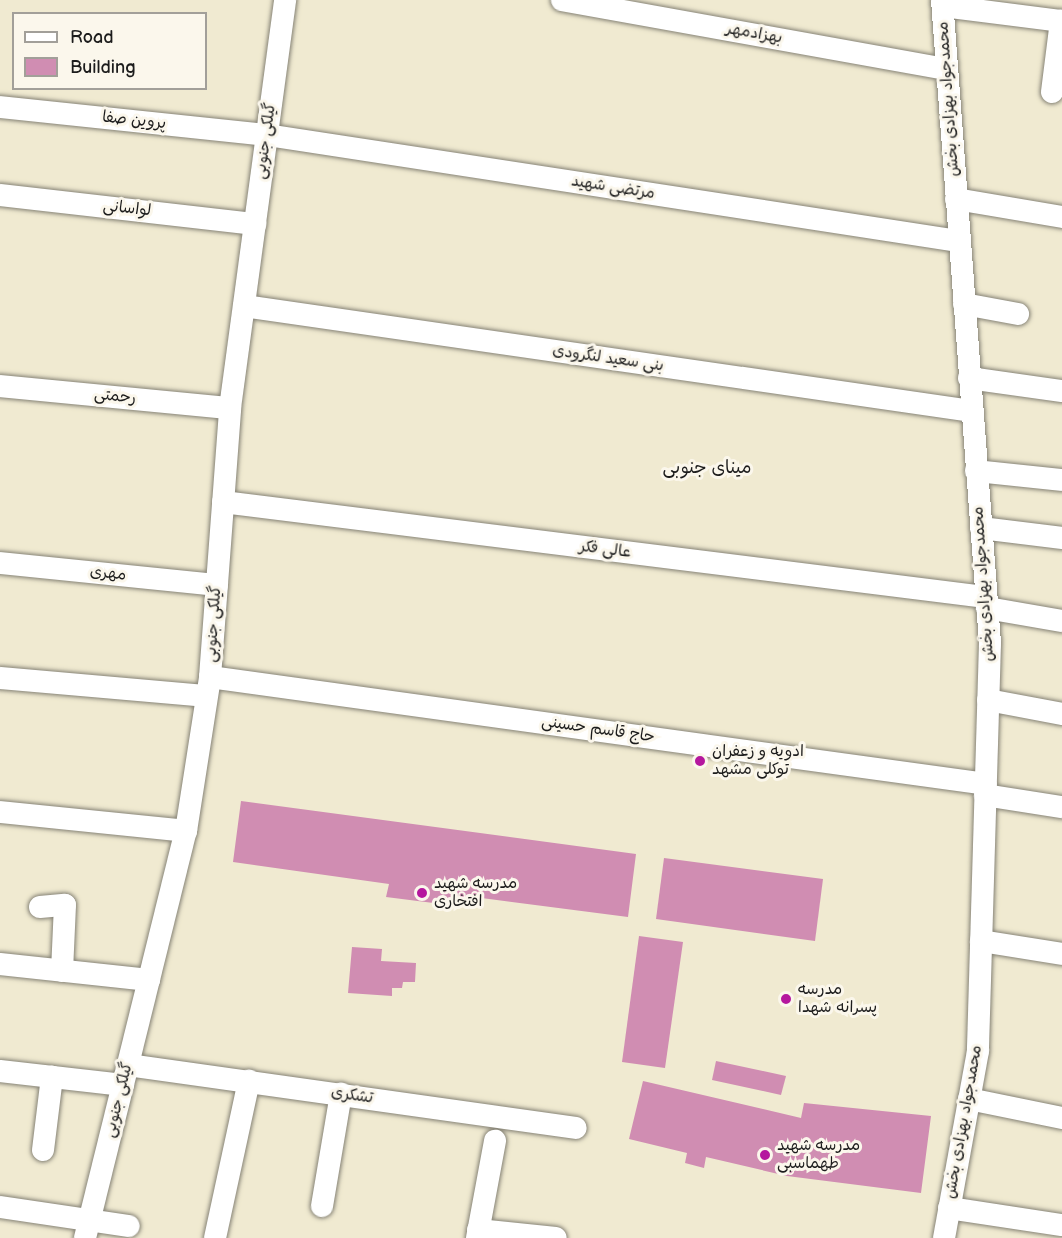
<!DOCTYPE html>
<html>
<head>
<meta charset="utf-8">
<style>
  body { margin:0 }
  #map { position:relative; width:1062px; height:1238px; overflow:hidden; background:#f0ead1; font-family:"Balsamiq Sans","Playpen Sans Arabic",sans-serif }
  div>[style] { position:absolute }
  .building>* { inset:0; background:#d08db2 }
  .roads { filter:drop-shadow(0 0 2px #868376) drop-shadow(0 0 2px #868376) }
  .minor>* { height:22px; margin:-11px; padding:0 11px; transform-origin:11px; border-radius:11px; background:#fff }
  .dots>* { width:16px; height:16px; translate:-50% -50%; box-sizing:border-box; border:3px solid #fbf7ec; border-radius:50% }
  span { translate:-50% -50%; white-space:nowrap; text-align:center; line-height:1.15; -webkit-text-stroke:6px #fbf7ec; paint-order:stroke }
  .street-label { font-size:16px; color:#1c1c1c }
  .poi-label { font-size:16px; color:#1c1c1c }
  .left { translate:0 -50%; text-align:left }
  .neighbourhood-label { font-size:18px; color:#1c1c1c }
  .legend { position:absolute; left:12px; top:12px; width:195px; height:78px; box-sizing:border-box; background:#fbf7ec; border:2px solid #a29f99; margin:0; padding:8px 10px; list-style:none; font-size:18px; color:#1c1c1c }
  .legend li { display:flex; align-items:center; gap:12px; height:30px }
  .legend b { width:30px; border:2px solid #a29f99 }
</style>
</head>
<body>
<div id="map">
  <div class="building">
    <div style="clip-path:polygon(241px 801px,636px 854px,628px 917px,474px 897px,473px 908px,386px 897px,389px 884px,233px 862px)"></div>
    <div style="clip-path:polygon(664px 858px,823px 879px,815px 941px,656px 919px)"></div>
    <div style="clip-path:polygon(639px 936px,683px 942px,665px 1068px,622px 1062px)"></div>
    <div style="clip-path:polygon(352px 947px,382px 949px,381px 961px,416px 963px,415px 982px,403px 982px,402px 988px,392px 988px,392px 996px,348px 993px)"></div>
    <div style="clip-path:polygon(716px 1061px,786px 1076px,781px 1095px,712px 1080px)"></div>
    <div style="clip-path:polygon(643px 1081px,801px 1118px,804px 1103px,931px 1116px,921px 1193px,787px 1176px,706px 1157px,704px 1168px,685px 1163px,687px 1153px,629px 1139px)"></div>
  </div>
  <div class="roads">
    <div class="minor">
      <div style="left:562px;top:0;width:390px;rotate:10.2deg"></div>
      <div style="left:942px;top:0;width:645px;rotate:85.73deg"></div>
      <div style="left:990px;top:643px;width:408px;rotate:91.7deg"></div>
      <div style="left:978px;top:1051px;width:190px;rotate:100.3deg"></div>
      <div style="left:943px;top:6px;width:120px;rotate:7.2deg"></div>
      <div style="left:1052px;top:92px;width:72px;rotate:-82.8deg"></div>
      <div style="left:0;top:107px;width:268px;rotate:6deg"></div>
      <div style="left:267px;top:135px;width:700px;rotate:8.71deg"></div>
      <div style="left:0;top:195px;width:257px;rotate:6.5deg"></div>
      <div style="left:956px;top:199px;width:108px;rotate:9.6deg"></div>
      <div style="left:964px;top:304px;width:55px;rotate:10.5deg"></div>
      <div style="left:244px;top:306px;width:736px;rotate:8.21deg"></div>
      <div style="left:969px;top:378px;width:94px;rotate:8deg"></div>
      <div style="left:0;top:386px;width:231px;rotate:5.5deg"></div>
      <div style="left:976px;top:471px;width:86px;rotate:6deg"></div>
      <div style="left:223px;top:502px;width:769px;rotate:7.1deg"></div>
      <div style="left:981px;top:528px;width:82px;rotate:7deg"></div>
      <div style="left:0;top:563px;width:218px;rotate:5.8deg"></div>
      <div style="left:987px;top:608px;width:76px;rotate:9.8deg"></div>
      <div style="left:210px;top:677px;width:783px;rotate:7.85deg"></div>
      <div style="left:0;top:678px;width:206px;rotate:5deg"></div>
      <div style="left:988px;top:700px;width:75px;rotate:10.7deg"></div>
      <div style="left:985px;top:795px;width:78px;rotate:8.9deg"></div>
      <div style="left:0;top:812px;width:187px;rotate:5.8deg"></div>
      <div style="left:40px;top:907px;width:25px;rotate:-5deg"></div>
      <div style="left:65px;top:905px;width:66px;rotate:92.6deg"></div>
      <div style="left:981px;top:941px;width:82px;rotate:9.1deg"></div>
      <div style="left:0;top:964px;width:150px;rotate:6.1deg"></div>
      <div style="left:128px;top:1065px;width:452px;rotate:8deg"></div>
      <div style="left:0;top:1071px;width:124px;rotate:6.5deg"></div>
      <div style="left:969px;top:1099px;width:95px;rotate:11.5deg"></div>
      <div style="left:43px;top:1150px;width:74px;rotate:-83deg"></div>
      <div style="left:322px;top:1206px;width:114px;rotate:-80.4deg"></div>
      <div style="left:0;top:1207px;width:130px;rotate:8.4deg"></div>
      <div style="left:949px;top:1208px;width:114px;rotate:8.6deg"></div>
      <div style="left:478px;top:1230px;width:78px;rotate:5.9deg"></div>
      <div style="left:85px;top:1238px;width:419px;rotate:-76.1deg"></div>
      <div style="left:186px;top:831px;width:156px;rotate:-81.1deg"></div>
      <div style="left:210px;top:677px;width:270px;rotate:-85.7deg"></div>
      <div style="left:230px;top:408px;width:412px;rotate:-82.3deg"></div>
      <div style="left:215px;top:1238px;width:161px;rotate:-77.8deg"></div>
      <div style="left:477px;top:1238px;width:99px;rotate:-79.5deg"></div>
    </div>
  </div>
  <div class="dots">
    <div style="left:700px;top:761px;background:#b5179e"></div>
    <div style="left:422px;top:893px;background:#b5179e"></div>
    <div style="left:786px;top:999px;background:#b5179e"></div>
    <div style="left:765px;top:1155px;background:#b5179e"></div>
  </div>
  <div class="street-label">
    <span style="left:754px;top:34px;rotate:10deg">بهزادمهر</span>
    <span style="left:949px;top:99px;rotate:-94deg">محمدجواد بهزادی بخش</span>
    <span style="left:134px;top:121px;rotate:6deg">پروین صفا</span>
    <span style="left:266px;top:141px;rotate:-82deg">گیلکی جنوبی</span>
    <span style="left:613px;top:188px;rotate:9deg">مرتضی شهید</span>
    <span style="left:127px;top:209px;rotate:6deg">لواسانی</span>
    <span style="left:608px;top:359px;rotate:8deg">بنی سعید لنگرودی</span>
    <span style="left:115px;top:397px;rotate:6deg">رحمتی</span>
    <span style="left:605px;top:550px;rotate:7deg">عالی فکر</span>
    <span style="left:108px;top:574px;rotate:6deg">مهری</span>
    <span style="left:984px;top:584px;rotate:-94deg">محمدجواد بهزادی بخش</span>
    <span style="left:214px;top:624px;rotate:-86deg">گیلکی جنوبی</span>
    <span style="left:598px;top:730px;rotate:8deg">حاج قاسم حسینی</span>
    <span style="left:352px;top:1096px;rotate:8deg">تشکری</span>
    <span style="left:119px;top:1100px;rotate:-76deg">گیلکی جنوبی</span>
    <span style="left:964px;top:1122px;rotate:-80deg">محمدجواد بهزادی بخش</span>
  </div>
  <div class="poi-label">
    <span class="left" style="left:712px;top:761px">ادویه و زعفران<br>توکلی مشهد</span>
    <span class="left" style="left:434px;top:893px">مدرسه شهید<br>افتخاری</span>
    <span class="left" style="left:798px;top:999px">مدرسه<br>پسرانه شهدا</span>
    <span class="left" style="left:777px;top:1155px">مدرسه شهید<br>طهماسبی</span>
  </div>
  <div class="neighbourhood-label">
    <span style="left:707px;top:468px">مینای جنوبی</span>
  </div>
  <ul class="legend">
  <li><b style="height:8px;background:#fff"></b>Road</li>
  <li><b style="height:16px;background:#d08db2"></b>Building</li>
  </ul>
</div>
</body>
</html>
